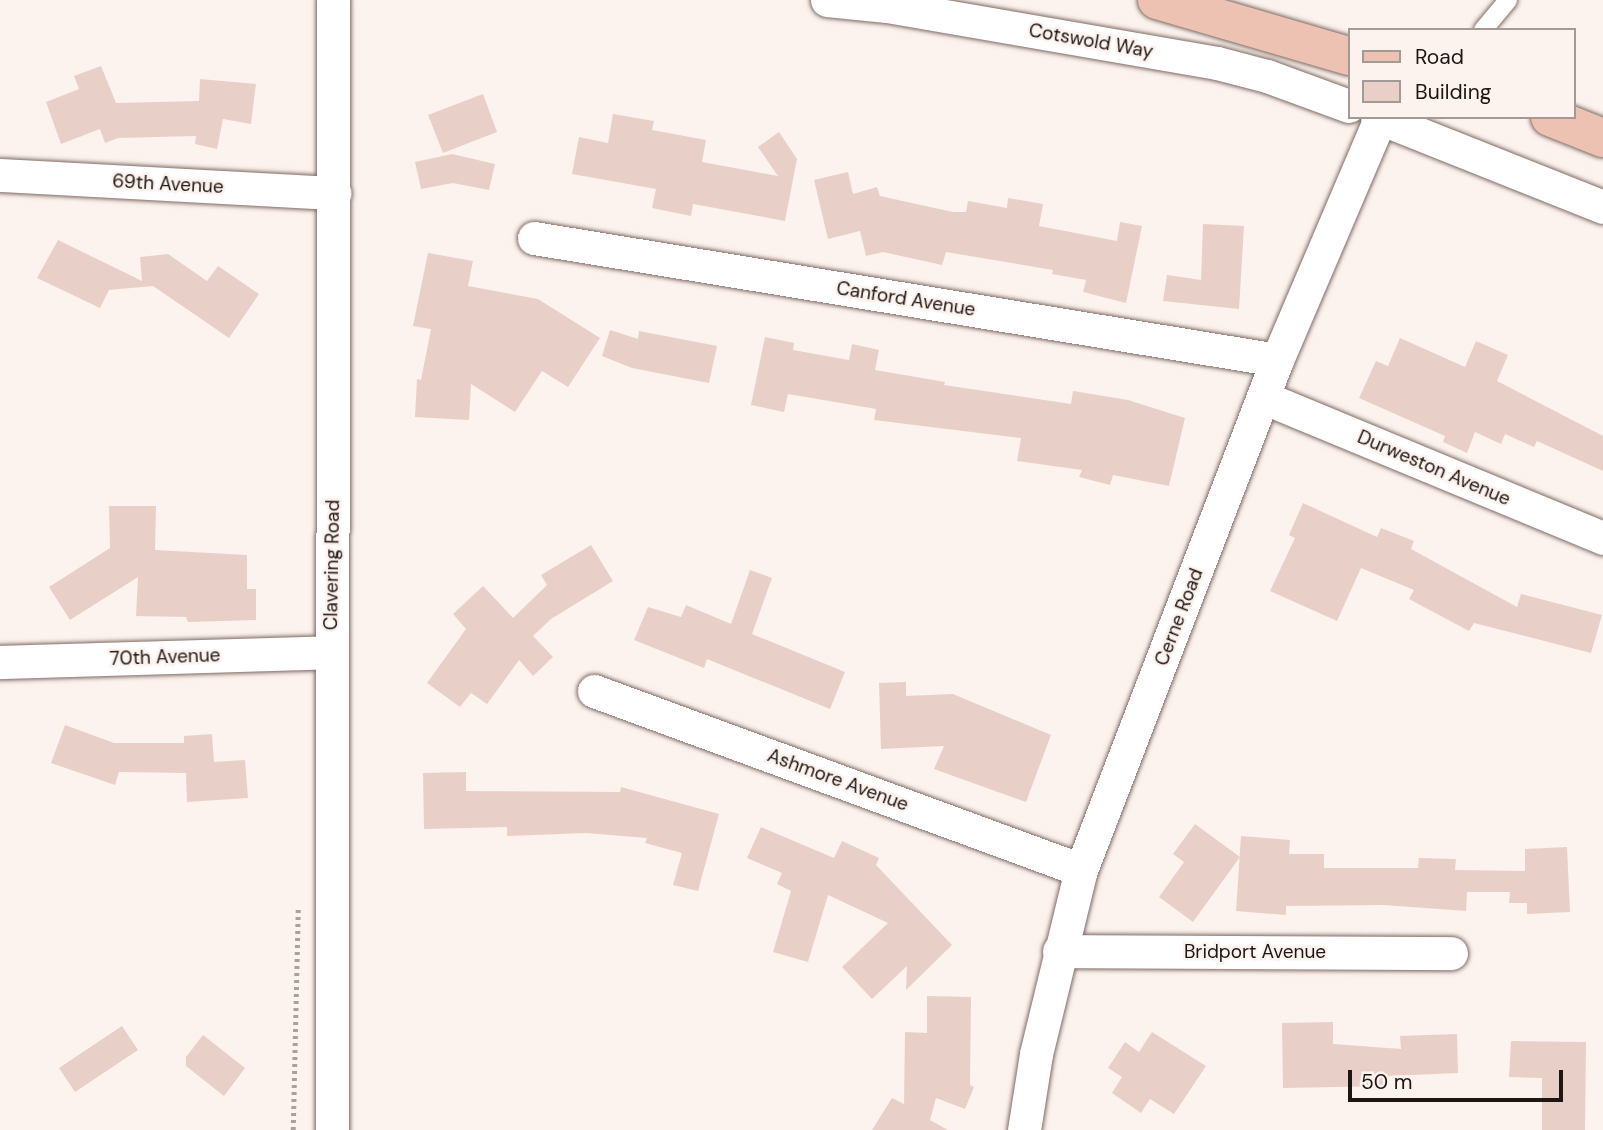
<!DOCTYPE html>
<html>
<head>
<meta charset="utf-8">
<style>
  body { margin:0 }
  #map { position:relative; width:1603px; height:1130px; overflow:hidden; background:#fcf2ee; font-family:"DM Sans",sans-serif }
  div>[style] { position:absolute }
  .building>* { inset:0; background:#e8d0c8 }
  .path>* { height:4.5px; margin-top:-2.25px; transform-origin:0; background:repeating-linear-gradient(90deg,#aaa09d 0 3.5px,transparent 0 7px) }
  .roads { filter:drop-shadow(0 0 2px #7f6b64) drop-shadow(0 0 2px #7f6b64) }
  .lane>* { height:18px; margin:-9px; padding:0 9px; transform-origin:9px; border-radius:9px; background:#fff }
  .street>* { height:33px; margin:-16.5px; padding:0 16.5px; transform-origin:16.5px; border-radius:16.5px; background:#fff }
  .primary>* { height:38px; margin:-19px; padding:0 19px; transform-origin:19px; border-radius:19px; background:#edc2b2 }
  span { translate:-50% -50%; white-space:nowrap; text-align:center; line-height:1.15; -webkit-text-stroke:5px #fcf2ee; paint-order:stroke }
  .street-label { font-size:19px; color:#1e1613 }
  .legend { position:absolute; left:1348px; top:28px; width:228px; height:91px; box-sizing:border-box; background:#fcf2ee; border:2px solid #a39a96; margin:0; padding:9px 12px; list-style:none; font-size:21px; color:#1e1613 }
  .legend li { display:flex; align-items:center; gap:14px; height:35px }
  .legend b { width:35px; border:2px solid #a39a96 }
  .scale { position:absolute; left:1348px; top:1070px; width:215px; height:32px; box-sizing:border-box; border:4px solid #1e1613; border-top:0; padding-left:9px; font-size:21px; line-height:24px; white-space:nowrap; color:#1e1613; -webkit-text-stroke:5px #fcf2ee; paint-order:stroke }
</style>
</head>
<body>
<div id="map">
  <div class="building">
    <div style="clip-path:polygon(101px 66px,116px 103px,199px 101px,200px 79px,256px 84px,251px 124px,223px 119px,217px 149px,195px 144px,196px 136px,118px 138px,105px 143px,100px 129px,61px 144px,46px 102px,79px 89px,74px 76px)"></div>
    <div style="clip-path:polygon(483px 94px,497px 132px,443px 153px,428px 115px)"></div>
    <div style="clip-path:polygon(613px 114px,654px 121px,652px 130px,706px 140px,702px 162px,778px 176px,758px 147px,779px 132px,797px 159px,785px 221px,693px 204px,691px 216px,652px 208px,656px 189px,572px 174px,579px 137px,608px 143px)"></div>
    <div style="clip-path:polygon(452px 154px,495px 164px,489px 190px,453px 183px,421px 189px,415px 162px)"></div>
    <div style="clip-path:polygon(848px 172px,853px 194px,877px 187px,880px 196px,953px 212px,966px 212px,968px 201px,1007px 208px,1008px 198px,1043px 204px,1039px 226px,1117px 241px,1120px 222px,1142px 226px,1126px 303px,1083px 292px,1086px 280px,1052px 274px,1053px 270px,946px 252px,942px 265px,883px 252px,866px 256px,860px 231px,828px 239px,814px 180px)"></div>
    <div style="clip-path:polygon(1203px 224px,1244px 226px,1239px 309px,1163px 301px,1167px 275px,1201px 280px)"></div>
    <div style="clip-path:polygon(58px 240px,142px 281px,140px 257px,168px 254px,207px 281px,218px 266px,259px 294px,229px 338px,153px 286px,109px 290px,100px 308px,37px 278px)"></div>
    <div style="clip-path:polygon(428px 253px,473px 261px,468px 286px,538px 299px,600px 338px,568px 387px,542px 371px,515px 412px,471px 384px,469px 420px,415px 417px,417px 379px,421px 380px,431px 329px,413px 326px)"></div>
    <div style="clip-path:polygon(610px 330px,638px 339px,639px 331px,717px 346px,709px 383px,632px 368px,602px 356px)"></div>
    <div style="clip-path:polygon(765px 337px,794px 343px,793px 350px,849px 360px,852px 344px,879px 350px,875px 370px,945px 382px,944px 385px,1071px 404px,1073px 391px,1128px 400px,1185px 418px,1169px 486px,1113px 475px,1110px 485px,1079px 477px,1082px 470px,1017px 461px,1021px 438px,874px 420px,876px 409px,788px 394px,784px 412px,751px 405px)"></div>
    <div style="clip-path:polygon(1400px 338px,1465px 367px,1476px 341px,1508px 355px,1497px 381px,1603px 436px,1603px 471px,1537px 441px,1534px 447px,1505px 434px,1501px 444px,1475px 432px,1467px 453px,1443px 442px,1445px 436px,1359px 398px,1376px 361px,1388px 366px)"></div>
    <div style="clip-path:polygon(1303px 503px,1377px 537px,1381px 528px,1414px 541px,1411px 549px,1517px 607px,1521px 594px,1602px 615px,1591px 653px,1474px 623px,1469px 631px,1409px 599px,1414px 590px,1361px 568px,1337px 621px,1270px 591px,1295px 538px,1289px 535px)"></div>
    <div style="clip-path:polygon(109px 506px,156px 506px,155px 550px,247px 555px,247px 589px,256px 589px,256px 620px,188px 622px,186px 617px,136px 616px,138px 577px,70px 620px,49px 587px,110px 548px)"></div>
    <div style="clip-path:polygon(591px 545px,613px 581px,551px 619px,533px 636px,553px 657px,533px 676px,519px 660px,487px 704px,471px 693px,460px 707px,427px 683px,466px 629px,453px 614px,483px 586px,513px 618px,547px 585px,541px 575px)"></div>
    <div style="clip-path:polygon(750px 570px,772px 578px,752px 634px,845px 672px,830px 709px,707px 659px,704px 668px,634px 640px,648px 607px,681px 617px,686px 605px,731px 624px)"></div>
    <div style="clip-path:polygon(906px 682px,906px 696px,953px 694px,1051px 735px,1026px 802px,934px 769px,944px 746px,881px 749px,879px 683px)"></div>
    <div style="clip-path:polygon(65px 725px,114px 743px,184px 743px,184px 736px,212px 734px,214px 762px,245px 760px,248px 798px,187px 802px,186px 773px,119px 772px,115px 785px,51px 763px)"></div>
    <div style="clip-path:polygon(466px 772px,466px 791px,620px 792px,621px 787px,719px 814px,698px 891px,673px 885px,682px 853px,645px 843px,647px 838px,586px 833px,507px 836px,507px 827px,424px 829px,423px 773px)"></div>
    <div style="clip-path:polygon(1195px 824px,1240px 857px,1193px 922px,1159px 897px,1184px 862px,1173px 854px)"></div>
    <div style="clip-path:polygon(761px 827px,834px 858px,842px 841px,879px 858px,876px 865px,952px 945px,906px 990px,907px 966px,872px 999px,842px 967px,888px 923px,828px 895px,808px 962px,773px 952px,791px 891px,777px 884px,782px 873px,747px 858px)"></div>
    <div style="clip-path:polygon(1241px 836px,1290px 840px,1289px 854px,1324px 854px,1324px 868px,1418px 868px,1419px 858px,1456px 859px,1455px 870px,1525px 871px,1525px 849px,1567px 847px,1570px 912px,1527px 914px,1527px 903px,1509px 903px,1510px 892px,1467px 892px,1466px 911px,1384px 905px,1286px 906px,1286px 915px,1236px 911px)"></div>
    <div style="clip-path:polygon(927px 996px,971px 997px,970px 1085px,974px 1087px,965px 1109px,936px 1098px,930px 1120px,948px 1130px,872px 1130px,892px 1098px,904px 1104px,905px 1032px,927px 1033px)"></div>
    <div style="clip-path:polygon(1333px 1022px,1333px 1044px,1401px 1049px,1400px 1036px,1457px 1034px,1458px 1073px,1389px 1076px,1388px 1086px,1283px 1088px,1282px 1023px)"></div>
    <div style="clip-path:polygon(122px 1026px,138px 1050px,75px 1092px,59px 1068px)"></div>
    <div style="clip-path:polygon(1152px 1032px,1206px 1066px,1174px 1114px,1150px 1099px,1141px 1113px,1112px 1093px,1122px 1077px,1108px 1068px,1125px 1042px,1139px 1052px)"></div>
    <div style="clip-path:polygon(203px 1035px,245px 1068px,224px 1096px,186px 1066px,186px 1057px)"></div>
    <div style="clip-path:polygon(1511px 1041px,1586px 1042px,1585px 1130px,1542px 1130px,1542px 1078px,1509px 1077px)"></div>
  </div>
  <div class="path">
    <div style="left:293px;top:1130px;width:223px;rotate:-88.7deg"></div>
  </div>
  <div class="roads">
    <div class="lane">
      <div style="left:1483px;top:30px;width:39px;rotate:-50deg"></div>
    </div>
    <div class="street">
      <div style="left:827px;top:0;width:60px;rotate:5.7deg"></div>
      <div style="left:887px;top:6px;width:335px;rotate:9.8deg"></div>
      <div style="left:1217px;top:63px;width:52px;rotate:14.6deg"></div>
      <div style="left:1267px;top:76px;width:87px;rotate:20.1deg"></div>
      <div style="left:1377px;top:117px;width:243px;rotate:21.7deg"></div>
      <div style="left:0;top:175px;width:335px;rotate:3.1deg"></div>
      <div style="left:534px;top:238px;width:753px;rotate:9.32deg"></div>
      <div style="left:1265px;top:398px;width:366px;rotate:22.5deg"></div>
      <div style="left:0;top:662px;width:331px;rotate:-1.7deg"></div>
      <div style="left:594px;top:691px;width:519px;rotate:20.18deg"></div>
      <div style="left:1059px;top:951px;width:392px;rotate:0.3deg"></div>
      <div style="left:332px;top:1130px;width:1130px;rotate:-89.95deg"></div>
      <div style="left:1024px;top:1130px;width:77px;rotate:-81deg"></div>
      <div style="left:1036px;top:1054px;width:189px;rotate:-76.3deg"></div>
      <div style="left:1081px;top:870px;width:546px;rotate:-68.98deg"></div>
      <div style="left:1277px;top:360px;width:263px;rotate:-66.9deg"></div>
    </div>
    <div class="primary">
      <div style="left:1157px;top:0;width:200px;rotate:16.3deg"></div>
      <div style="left:1550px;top:117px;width:57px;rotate:21.6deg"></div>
    </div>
  </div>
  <div class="street-label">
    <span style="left:1091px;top:41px;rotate:10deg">Cotswold Way</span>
    <span style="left:168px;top:184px;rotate:3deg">69th Avenue</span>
    <span style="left:906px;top:299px;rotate:9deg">Canford Avenue</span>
    <span style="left:1434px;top:468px;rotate:23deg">Durweston Avenue</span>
    <span style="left:332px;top:565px;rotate:-89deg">Clavering Road</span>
    <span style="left:1179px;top:617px;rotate:-69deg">Cerne Road</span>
    <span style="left:165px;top:657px;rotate:-2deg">70th Avenue</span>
    <span style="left:838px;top:780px;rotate:20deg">Ashmore Avenue</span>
    <span style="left:1255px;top:952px">Bridport Avenue</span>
  </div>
  <ul class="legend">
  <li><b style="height:9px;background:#edc2b2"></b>Road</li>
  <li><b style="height:19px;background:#e8d0c8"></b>Building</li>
  </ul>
  <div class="scale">50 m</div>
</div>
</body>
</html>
